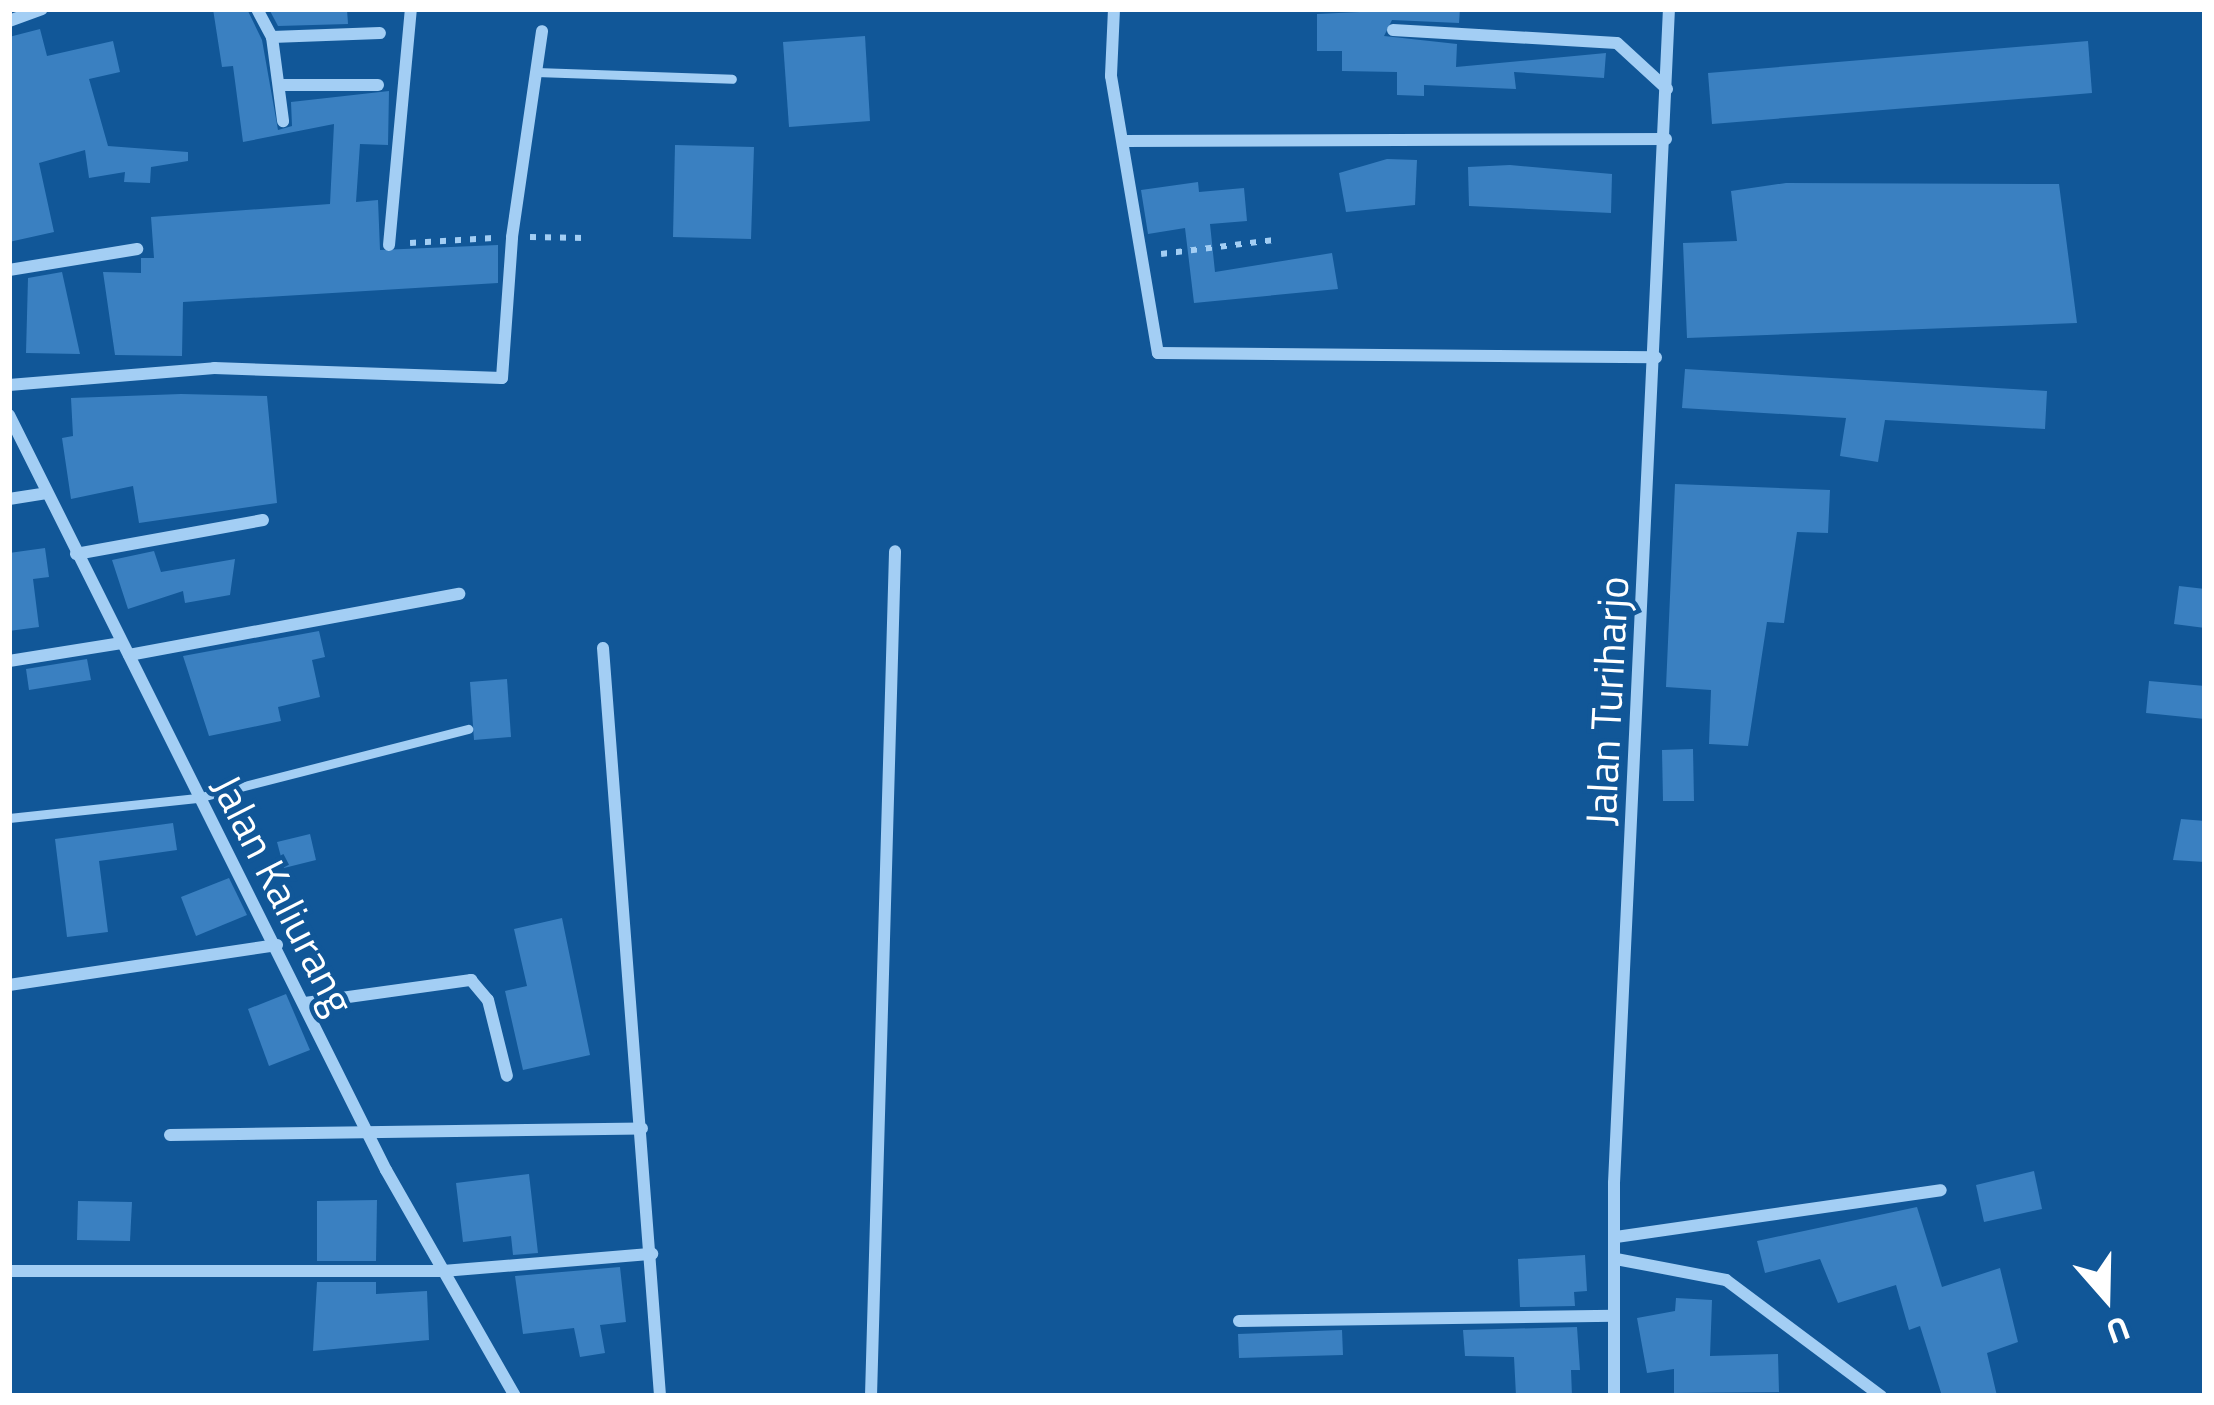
<!DOCTYPE html>
<html>
<head>
<meta charset="utf-8">
<style>
  body { margin:0 }
  #map { position:relative; width:2214px; height:1405px; overflow:hidden; background:#115798; font-family:"Titillium Web",sans-serif }
  div>[style] { position:absolute }
  .building>* { inset:0; background:#3a80c1 }
  .path>* { height:6px; margin-top:-3px; transform-origin:0; background:repeating-linear-gradient(90deg,#a3cef4 0 6px,transparent 0 15px) }
  .service>* { height:9px; margin:-4.5px; padding:0 4.5px; transform-origin:4.5px; border-radius:4.5px; background:#a3cef4 }
  .minor>* { height:12px; margin:-6px; padding:0 6px; transform-origin:6px; border-radius:6px; background:#a3cef4 }
  span { translate:-50% -50%; white-space:nowrap; text-align:center; line-height:1.15; -webkit-text-stroke:9px #115798; paint-order:stroke }
  .street-label { font-size:42px; color:#fff }
  .frame { position:absolute; inset:0; border:12px solid #fff; pointer-events:none }
  .north { position:absolute; left:2046px; top:1237px; width:120px; height:120px; -webkit-text-stroke:9px #115798; paint-order:stroke; rotate:160deg; font-size:33px; font-weight:700; line-height:48px; text-align:center; color:#fff }
  .north::after { content:''; display:block; margin:auto; width:42px; height:54px; background:#fff; clip-path:polygon(50% 0,100% 100%,50% 72%,0 100%) }
</style>
</head>
<body>
<div id="map">
  <div class="building">
    <div style="clip-path:polygon(213px 9px,247px 9px,262px 40px,278px 130px,292px 126px,291px 102px,389px 91px,388px 145px,360px 144px,356px 202px,378px 200px,380px 250px,498px 245px,498px 283px,183px 302px,182px 356px,115px 355px,103px 272px,141px 273px,141px 258px,154px 258px,151px 217px,330px 204px,334px 124px,243px 142px,233px 66px,222px 67px)"></div>
    <div style="clip-path:polygon(269px 9px,347px 9px,348px 24px,278px 26px)"></div>
    <div style="clip-path:polygon(1424px 9px,1460px 9px,1459px 23px,1392px 20px,1384px 36px,1457px 44px,1456px 67px,1606px 53px,1604px 78px,1514px 72px,1516px 89px,1424px 85px,1424px 96px,1397px 95px,1397px 72px,1342px 71px,1342px 51px,1317px 51px,1317px 14px)"></div>
    <div style="clip-path:polygon(40px 29px,47px 56px,113px 41px,120px 72px,89px 79px,108px 146px,188px 152px,188px 161px,151px 167px,150px 183px,124px 182px,125px 172px,89px 178px,85px 150px,39px 163px,54px 232px,9px 242px,9px 37px)"></div>
    <div style="clip-path:polygon(865px 36px,870px 121px,789px 127px,783px 42px)"></div>
    <div style="clip-path:polygon(2088px 41px,2092px 93px,1712px 124px,1708px 73px)"></div>
    <div style="clip-path:polygon(675px 145px,754px 147px,751px 239px,673px 237px)"></div>
    <div style="clip-path:polygon(1387px 159px,1417px 160px,1415px 205px,1346px 212px,1339px 173px)"></div>
    <div style="clip-path:polygon(1510px 165px,1612px 174px,1611px 213px,1469px 206px,1468px 167px)"></div>
    <div style="clip-path:polygon(1198px 182px,1199px 192px,1244px 188px,1247px 221px,1210px 224px,1215px 272px,1332px 253px,1338px 289px,1194px 303px,1185px 228px,1148px 234px,1141px 190px)"></div>
    <div style="clip-path:polygon(1786px 183px,2059px 184px,2077px 323px,1687px 338px,1683px 243px,1737px 241px,1731px 191px)"></div>
    <div style="clip-path:polygon(62px 272px,80px 354px,26px 353px,28px 278px)"></div>
    <div style="clip-path:polygon(1685px 369px,2047px 391px,2045px 429px,1885px 420px,1878px 462px,1840px 456px,1846px 418px,1682px 408px)"></div>
    <div style="clip-path:polygon(181px 394px,267px 396px,277px 503px,139px 523px,133px 486px,71px 499px,62px 438px,73px 436px,71px 398px)"></div>
    <div style="clip-path:polygon(1675px 484px,1830px 490px,1828px 533px,1797px 532px,1784px 623px,1767px 622px,1748px 746px,1709px 744px,1711px 690px,1666px 687px)"></div>
    <div style="clip-path:polygon(45px 548px,49px 577px,33px 579px,39px 627px,9px 631px,9px 553px)"></div>
    <div style="clip-path:polygon(154px 551px,161px 572px,235px 559px,230px 595px,185px 603px,183px 591px,128px 609px,112px 560px)"></div>
    <div style="clip-path:polygon(2179px 586px,2205px 589px,2205px 628px,2174px 624px)"></div>
    <div style="clip-path:polygon(319px 631px,325px 657px,312px 660px,320px 697px,278px 707px,281px 721px,209px 736px,183px 656px)"></div>
    <div style="clip-path:polygon(87px 659px,91px 680px,29px 690px,26px 669px)"></div>
    <div style="clip-path:polygon(507px 679px,511px 737px,474px 740px,470px 682px)"></div>
    <div style="clip-path:polygon(2149px 681px,2205px 686px,2205px 719px,2146px 713px)"></div>
    <div style="clip-path:polygon(1693px 749px,1694px 801px,1663px 801px,1662px 750px)"></div>
    <div style="clip-path:polygon(2181px 819px,2205px 821px,2205px 862px,2173px 860px)"></div>
    <div style="clip-path:polygon(173px 823px,177px 850px,99px 861px,108px 932px,67px 937px,55px 839px)"></div>
    <div style="clip-path:polygon(310px 834px,316px 860px,284px 868px,277px 842px)"></div>
    <div style="clip-path:polygon(229px 878px,247px 915px,196px 936px,181px 897px)"></div>
    <div style="clip-path:polygon(562px 918px,590px 1055px,523px 1070px,505px 991px,527px 986px,514px 929px)"></div>
    <div style="clip-path:polygon(286px 994px,310px 1050px,269px 1066px,248px 1009px)"></div>
    <div style="clip-path:polygon(2034px 1171px,2042px 1209px,1984px 1222px,1976px 1185px)"></div>
    <div style="clip-path:polygon(529px 1174px,538px 1253px,513px 1255px,511px 1236px,463px 1242px,456px 1183px)"></div>
    <div style="clip-path:polygon(377px 1200px,376px 1261px,317px 1261px,317px 1201px)"></div>
    <div style="clip-path:polygon(78px 1201px,132px 1202px,130px 1241px,77px 1240px)"></div>
    <div style="clip-path:polygon(1917px 1207px,1942px 1287px,2000px 1268px,2018px 1342px,1987px 1353px,1997px 1396px,1942px 1396px,1920px 1326px,1909px 1330px,1896px 1285px,1838px 1303px,1820px 1259px,1765px 1273px,1757px 1241px)"></div>
    <div style="clip-path:polygon(1585px 1255px,1587px 1291px,1574px 1292px,1575px 1306px,1520px 1307px,1518px 1259px)"></div>
    <div style="clip-path:polygon(620px 1267px,626px 1322px,600px 1325px,605px 1353px,580px 1357px,574px 1328px,523px 1334px,515px 1276px)"></div>
    <div style="clip-path:polygon(317px 1282px,376px 1282px,376px 1294px,427px 1291px,429px 1340px,313px 1351px)"></div>
    <div style="clip-path:polygon(1676px 1298px,1712px 1300px,1710px 1356px,1778px 1354px,1779px 1392px,1674px 1393px,1674px 1369px,1647px 1373px,1637px 1318px,1675px 1311px)"></div>
    <div style="clip-path:polygon(1577px 1327px,1580px 1370px,1571px 1370px,1572px 1396px,1516px 1396px,1514px 1357px,1465px 1356px,1463px 1330px)"></div>
    <div style="clip-path:polygon(1342px 1330px,1343px 1355px,1239px 1358px,1238px 1334px)"></div>
  </div>
  <div class="path">
    <div style="left:530px;top:237px;width:56px;rotate:1deg"></div>
    <div style="left:410px;top:243px;width:83px;rotate:-3.4deg"></div>
    <div style="left:1161px;top:254px;width:113px;rotate:-7.1deg"></div>
  </div>
  <div class="service">
    <div style="left:536px;top:72px;width:196px;rotate:2deg"></div>
    <div style="left:9px;top:818px;width:189px;rotate:-6.1deg"></div>
    <div style="left:197px;top:798px;width:280px;rotate:-14.3deg"></div>
  </div>
  <div class="minor">
    <div style="left:257px;top:9px;width:32px;rotate:62deg"></div>
    <div style="left:272px;top:37px;width:85px;rotate:82.5deg"></div>
    <div style="left:1114px;top:9px;width:67px;rotate:92.6deg"></div>
    <div style="left:1111px;top:76px;width:281px;rotate:80.4deg"></div>
    <div style="left:1158px;top:353px;width:498px;rotate:0.5deg"></div>
    <div style="left:9px;top:21px;width:35px;rotate:-20deg"></div>
    <div style="left:1393px;top:30px;width:224px;rotate:3.3deg"></div>
    <div style="left:1617px;top:43px;width:68px;rotate:42.6deg"></div>
    <div style="left:272px;top:37px;width:108px;rotate:-2.1deg"></div>
    <div style="left:279px;top:85px;width:99px"></div>
    <div style="left:1124px;top:141px;width:542px;rotate:-0.21deg"></div>
    <div style="left:389px;top:245px;width:237px;rotate:-84.7deg"></div>
    <div style="left:9px;top:270px;width:130px;rotate:-9.3deg"></div>
    <div style="left:9px;top:385px;width:206px;rotate:-4.7deg"></div>
    <div style="left:214px;top:368px;width:288px;rotate:2deg"></div>
    <div style="left:502px;top:378px;width:141px;rotate:-85.9deg"></div>
    <div style="left:512px;top:237px;width:208px;rotate:-81.7deg"></div>
    <div style="left:9px;top:415px;width:844px;rotate:63.47deg"></div>
    <div style="left:386px;top:1170px;width:260px;rotate:60.3deg"></div>
    <div style="left:9px;top:499px;width:38px;rotate:-9deg"></div>
    <div style="left:76px;top:554px;width:190px;rotate:-10.3deg"></div>
    <div style="left:603px;top:648px;width:750px;rotate:85.64deg"></div>
    <div style="left:129px;top:655px;width:336px;rotate:-10.5deg"></div>
    <div style="left:9px;top:661px;width:114px;rotate:-9.1deg"></div>
    <div style="left:9px;top:985px;width:271px;rotate:-8.5deg"></div>
    <div style="left:305px;top:1003px;width:168px;rotate:-7.9deg"></div>
    <div style="left:471px;top:980px;width:26px;rotate:50deg"></div>
    <div style="left:488px;top:1000px;width:78px;rotate:76deg"></div>
    <div style="left:170px;top:1135px;width:472px;rotate:-0.8deg"></div>
    <div style="left:1616px;top:1237px;width:328px;rotate:-8.2deg"></div>
    <div style="left:1616px;top:1259px;width:112px;rotate:10.8deg"></div>
    <div style="left:1726px;top:1280px;width:194px;rotate:36.8deg"></div>
    <div style="left:9px;top:1271px;width:434px"></div>
    <div style="left:443px;top:1271px;width:210px;rotate:-4.7deg"></div>
    <div style="left:1239px;top:1321px;width:375px;rotate:-0.8deg"></div>
    <div style="left:871px;top:1396px;width:845px;rotate:-88.37deg"></div>
    <div style="left:1614px;top:1396px;width:213px;rotate:-90deg"></div>
    <div style="left:1614px;top:1183px;width:1175px;rotate:-87.32deg"></div>
  </div>
  <div class="street-label">
    <span style="left:1606px;top:701px;rotate:-87deg">Jalan Turiharjo</span>
    <span style="left:284px;top:894px;rotate:63deg">Jalan Kaliurang</span>
  </div>
  <div class="frame"></div>
  <div class="north">U</div>
</div>
</body>
</html>
